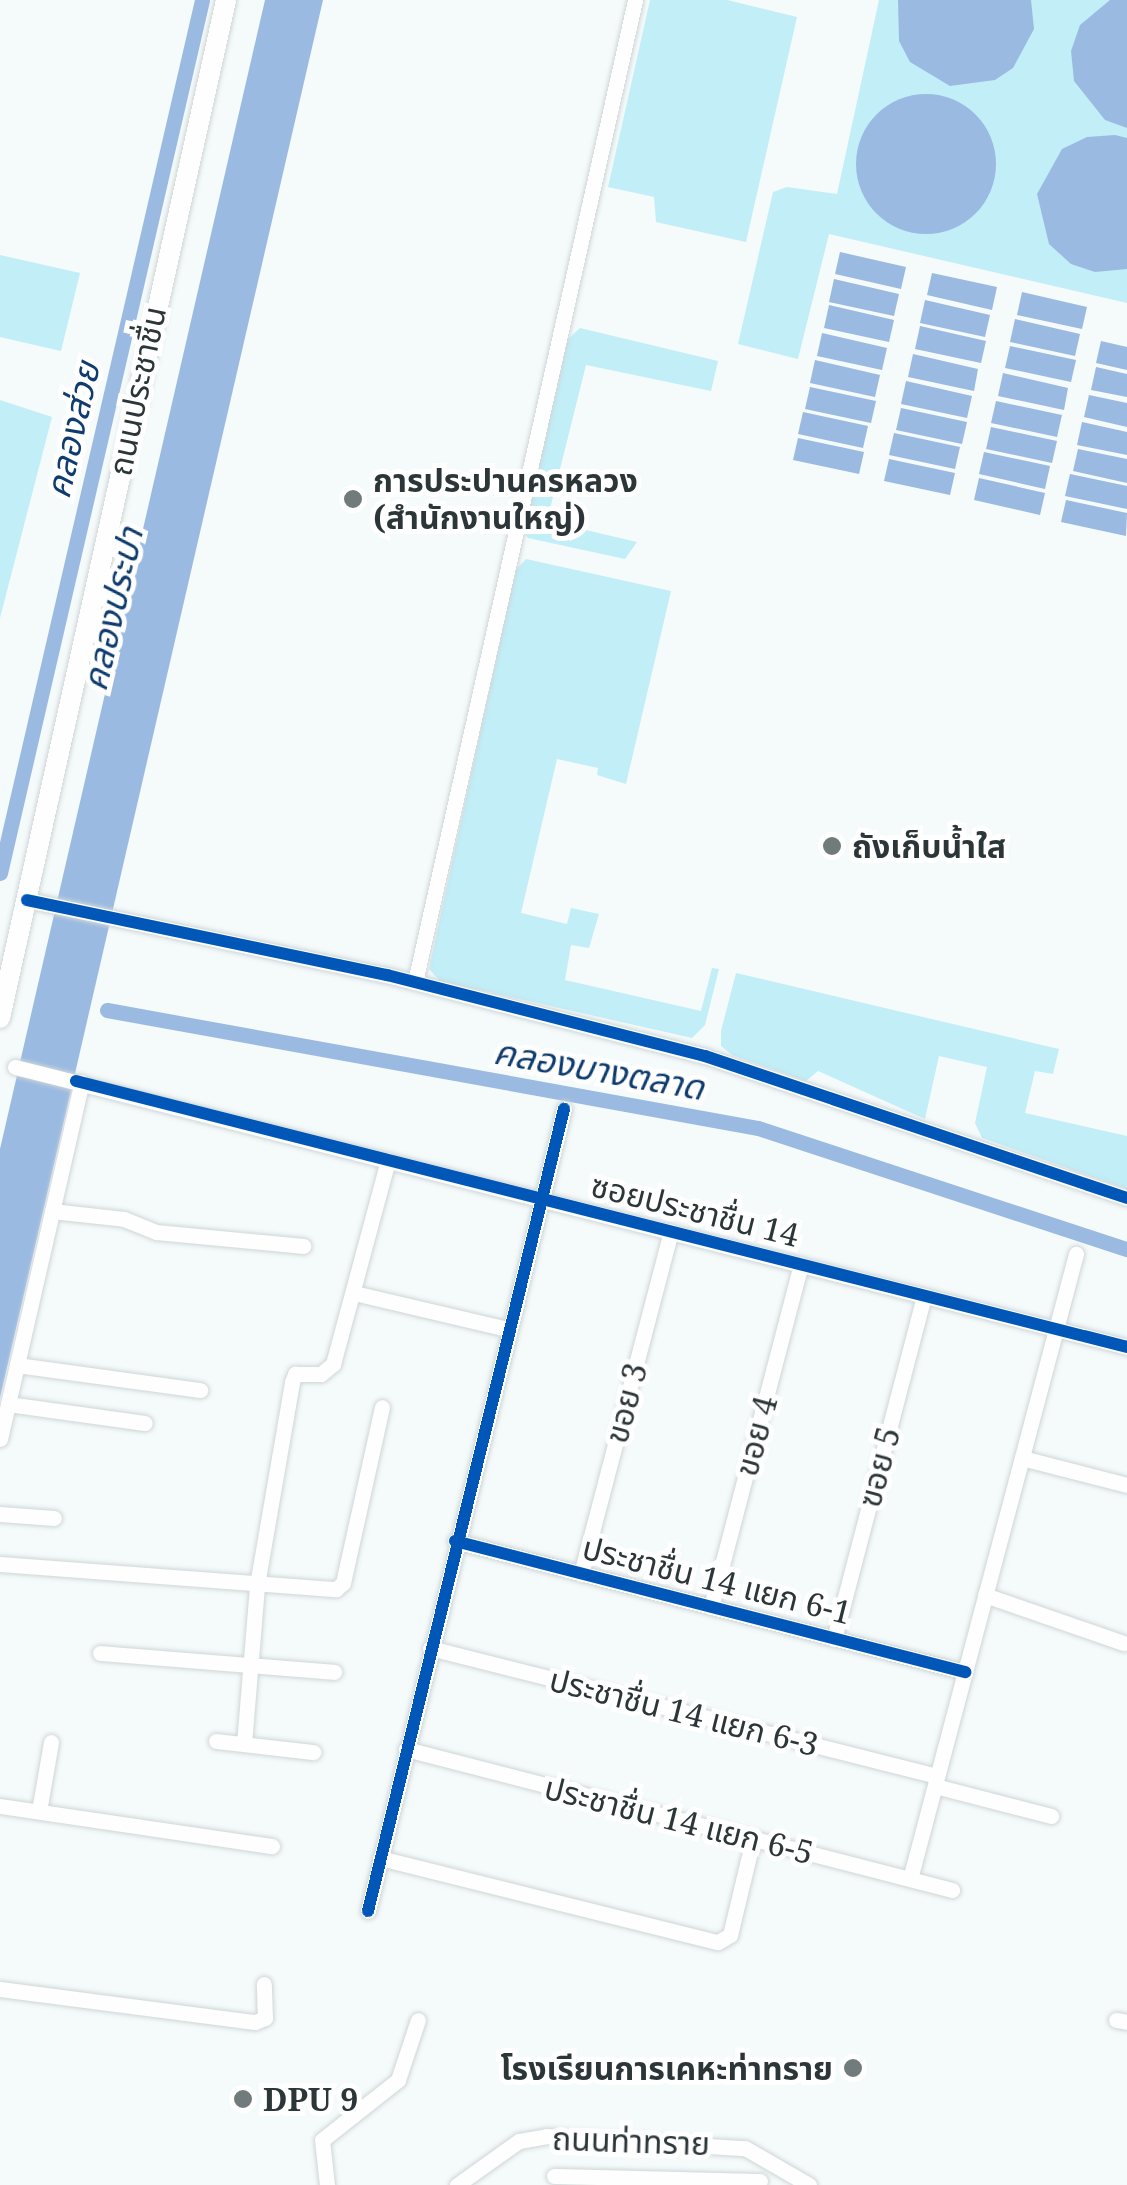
<!DOCTYPE html>
<html>
<head>
<meta charset="utf-8">
<style>
  body { margin:0 }
  #map { position:relative; width:1127px; height:2185px; overflow:hidden; background:#f5fafb; font-family:"Noto Serif","Noto Sans Thai",serif }
  div>[style] { position:absolute }
  .green>* { inset:0; background:#c2eef8 }
  .water>* { inset:0; background:#9abae2 }
  .round { border-radius:50% }
  .canal>* { height:15px; margin:-7.5px; padding:0 7.5px; transform-origin:7.5px; border-radius:7.5px; background:#9abae2 }
  .roads { filter:drop-shadow(0 0 2px #cfd6d7) drop-shadow(0 0 2px #cfd6d7) }
  .street>* { height:15px; margin:-7.5px; padding:0 7.5px; transform-origin:7.5px; border-radius:7.5px; background:#fefefe }
  .secondary>* { height:20px; margin:-10px; padding:0 10px; transform-origin:10px; border-radius:10px; background:#fefefe }
  .cycleway>* { height:12px; margin:-6px; padding:0 6px; transform-origin:6px; border-radius:6px; background:#0057b8 }
  .dots>* { width:28px; height:28px; translate:-50% -50%; box-sizing:border-box; border:5px solid #fff; border-radius:50% }
  span { translate:-50% -50%; white-space:nowrap; text-align:center; line-height:1.15; -webkit-text-stroke:10px #fff; paint-order:stroke }
  .street-label { font-size:32px; color:#2c3638 }
  .poi-label { font-size:32px; color:#2c3638; font-weight:700 }
  .left { translate:0 -50%; text-align:left }
  .right { translate:-100% -50%; text-align:right }
  .water-label { font-size:35px; color:#0e3c6f; font-style:italic }
</style>
</head>
<body>
<div id="map">
  <div class="green">
    <div style="clip-path:polygon(650px 0,727px 0,797px 17px,746px 242px,656px 222px,654px 197px,608px 187px)"></div>
    <div style="clip-path:polygon(879px 0,1127px 0,1127px 303px,829px 234px,798px 359px,738px 344px,773px 192px,787px 187px,837px 194px)"></div>
    <div style="clip-path:polygon(0 255px,80px 273px,61px 351px,0 337px)"></div>
    <div style="clip-path:polygon(580px 328px,718px 361px,711px 391px,586px 365px,547px 521px,637px 542px,625px 559px,528px 538px,523px 530px,567px 340px)"></div>
    <div style="clip-path:polygon(0 400px,52px 417px,0 618px)"></div>
    <div style="clip-path:polygon(526px 559px,671px 591px,626px 784px,597px 775px,598px 768px,557px 759px,521px 913px,567px 924px,571px 908px,599px 914px,589px 948px,571px 945px,565px 980px,701px 1011px,712px 968px,719px 969px,705px 1025px,692px 1038px,440px 981px,429px 969px,515px 571px)"></div>
    <div style="clip-path:polygon(736px 973px,1059px 1049px,1053px 1074px,1035px 1071px,1025px 1113px,1127px 1136px,1127px 1189px,982px 1138px,975px 1123px,987px 1067px,939px 1056px,925px 1119px,818px 1071px,806px 1081px,732px 1055px,721px 1046px,721px 1031px)"></div>
  </div>
  <div class="water">
    <div style="clip-path:polygon(265px 0,323px 0,0 1398px,0 1149px)"></div>
    <div style="clip-path:polygon(898px 0,1031px 0,1034px 29px,1013px 68px,995px 80px,950px 86px,910px 62px,899px 41px)"></div>
    <div style="clip-path:polygon(1110px 0,1127px 0,1127px 128px,1105px 120px,1074px 81px,1071px 51px,1080px 25px)"></div>
    <div class="round" style="left:856px;top:94px;width:140px;height:140px"></div>
    <div style="clip-path:polygon(1115px 135px,1127px 138px,1127px 269px,1095px 272px,1071px 264px,1049px 244px,1037px 194px,1062px 149px,1087px 137px)"></div>
    <div style="clip-path:polygon(840px 252px,906px 267px,901px 289px,835px 274px)"></div>
    <div style="clip-path:polygon(932px 273px,997px 287px,992px 310px,927px 295px)"></div>
    <div style="clip-path:polygon(834px 279px,899px 294px,894px 316px,829px 302px)"></div>
    <div style="clip-path:polygon(1022px 292px,1087px 307px,1082px 329px,1017px 315px)"></div>
    <div style="clip-path:polygon(925px 300px,990px 315px,985px 337px,920px 323px)"></div>
    <div style="clip-path:polygon(829px 305px,894px 320px,889px 342px,824px 328px)"></div>
    <div style="clip-path:polygon(1015px 319px,1080px 334px,1075px 356px,1010px 342px)"></div>
    <div style="clip-path:polygon(920px 326px,986px 341px,981px 363px,915px 349px)"></div>
    <div style="clip-path:polygon(822px 333px,887px 348px,882px 370px,817px 356px)"></div>
    <div style="clip-path:polygon(1101px 341px,1127px 347px,1127px 370px,1096px 363px)"></div>
    <div style="clip-path:polygon(1010px 346px,1076px 360px,1071px 382px,1005px 368px)"></div>
    <div style="clip-path:polygon(913px 354px,978px 369px,974px 391px,908px 377px)"></div>
    <div style="clip-path:polygon(815px 360px,880px 375px,875px 397px,810px 383px)"></div>
    <div style="clip-path:polygon(1096px 367px,1127px 374px,1127px 397px,1091px 390px)"></div>
    <div style="clip-path:polygon(1003px 373px,1068px 388px,1064px 410px,998px 396px)"></div>
    <div style="clip-path:polygon(906px 381px,972px 396px,967px 418px,901px 404px)"></div>
    <div style="clip-path:polygon(810px 387px,876px 401px,871px 423px,805px 409px)"></div>
    <div style="clip-path:polygon(1089px 395px,1127px 403px,1127px 427px,1084px 417px)"></div>
    <div style="clip-path:polygon(996px 401px,1062px 415px,1057px 437px,991px 423px)"></div>
    <div style="clip-path:polygon(901px 408px,967px 422px,962px 444px,896px 430px)"></div>
    <div style="clip-path:polygon(803px 412px,868px 426px,863px 448px,798px 434px)"></div>
    <div style="clip-path:polygon(1082px 422px,1127px 432px,1127px 455px,1077px 445px)"></div>
    <div style="clip-path:polygon(991px 427px,1057px 441px,1052px 463px,986px 449px)"></div>
    <div style="clip-path:polygon(894px 433px,960px 447px,955px 469px,889px 455px)"></div>
    <div style="clip-path:polygon(798px 438px,864px 452px,859px 474px,793px 460px)"></div>
    <div style="clip-path:polygon(1078px 449px,1127px 459px,1127px 483px,1073px 471px)"></div>
    <div style="clip-path:polygon(984px 452px,1050px 466px,1045px 489px,979px 474px)"></div>
    <div style="clip-path:polygon(889px 459px,955px 473px,950px 495px,884px 481px)"></div>
    <div style="clip-path:polygon(1070px 474px,1127px 486px,1127px 509px,1065px 496px)"></div>
    <div style="clip-path:polygon(979px 478px,1045px 493px,1040px 515px,974px 500px)"></div>
    <div style="clip-path:polygon(1066px 500px,1127px 513px,1126px 536px,1061px 522px)"></div>
  </div>
  <div class="canal">
    <div style="left:0;top:873px;width:896px;rotate:-76.97deg"></div>
    <div style="left:107px;top:1010px;width:662px;rotate:10.27deg"></div>
    <div style="left:758px;top:1128px;width:388px;rotate:18.2deg"></div>
  </div>
  <div class="roads">
    <div class="street">
      <div style="left:27px;top:900px;width:368px;rotate:11.8deg"></div>
      <div style="left:387px;top:975px;width:328px;rotate:14.3deg"></div>
      <div style="left:705px;top:1056px;width:445px;rotate:18.6deg"></div>
      <div style="left:415px;top:982px;width:1006px;rotate:-77.37deg"></div>
      <div style="left:15px;top:1067px;width:1147px;rotate:14.13deg"></div>
      <div style="left:52px;top:1211px;width:72px;rotate:6.3deg"></div>
      <div style="left:124px;top:1219px;width:35px;rotate:22deg"></div>
      <div style="left:156px;top:1232px;width:148px;rotate:5.4deg"></div>
      <div style="left:354px;top:1293px;width:158px;rotate:13.2deg"></div>
      <div style="left:17px;top:1365px;width:185px;rotate:7.8deg"></div>
      <div style="left:8px;top:1404px;width:138px;rotate:7.9deg"></div>
      <div style="left:0;top:1439px;width:366px;rotate:-77.1deg"></div>
      <div style="left:1022px;top:1458px;width:108px;rotate:14.4deg"></div>
      <div style="left:0;top:1514px;width:54px;rotate:4.2deg"></div>
      <div style="left:455px;top:1541px;width:527px;rotate:14.41deg"></div>
      <div style="left:0;top:1564px;width:337px;rotate:4.3deg"></div>
      <div style="left:336px;top:1589px;width:9px;rotate:-41deg"></div>
      <div style="left:343px;top:1583px;width:180px;rotate:-77.5deg"></div>
      <div style="left:581px;top:1574px;width:354px;rotate:-75.3deg"></div>
      <div style="left:985px;top:1595px;width:147px;rotate:19.1deg"></div>
      <div style="left:711px;top:1607px;width:354px;rotate:-75.3deg"></div>
      <div style="left:834px;top:1639px;width:355px;rotate:-75.3deg"></div>
      <div style="left:430px;top:1648px;width:523px;rotate:14.17deg"></div>
      <div style="left:100px;top:1653px;width:235px;rotate:4.6deg"></div>
      <div style="left:216px;top:1741px;width:98px;rotate:6.5deg"></div>
      <div style="left:244px;top:1744px;width:160px;rotate:-85.3deg"></div>
      <div style="left:257px;top:1585px;width:206px;rotate:-80.2deg"></div>
      <div style="left:292px;top:1382px;width:9px;rotate:-69deg"></div>
      <div style="left:295px;top:1374px;width:26px"></div>
      <div style="left:321px;top:1374px;width:16px;rotate:-40deg"></div>
      <div style="left:333px;top:1364px;width:211px;rotate:-74.9deg"></div>
      <div style="left:406px;top:1749px;width:564px;rotate:14.48deg"></div>
      <div style="left:935px;top:1786px;width:120px;rotate:14.5deg"></div>
      <div style="left:0;top:1806px;width:275px;rotate:8.4deg"></div>
      <div style="left:39px;top:1811px;width:70px;rotate:-80.1deg"></div>
      <div style="left:380px;top:1858px;width:348px;rotate:14deg"></div>
      <div style="left:718px;top:1942px;width:14px;rotate:-30deg"></div>
      <div style="left:730px;top:1935px;width:99px;rotate:-76.5deg"></div>
      <div style="left:910px;top:1879px;width:647px;rotate:-75.13deg"></div>
      <div style="left:368px;top:1911px;width:826px;rotate:-76.27deg"></div>
      <div style="left:0;top:1989px;width:257px;rotate:7.4deg"></div>
      <div style="left:255px;top:2022px;width:11px;rotate:-22deg"></div>
      <div style="left:265px;top:2018px;width:34px;rotate:-92deg"></div>
      <div style="left:1116px;top:2020px;width:11px;rotate:10deg"></div>
      <div style="left:554px;top:2176px;width:206px;rotate:1.4deg"></div>
      <div style="left:327px;top:2185px;width:45px;rotate:-96.3deg"></div>
      <div style="left:322px;top:2140px;width:97px;rotate:-38.3deg"></div>
      <div style="left:398px;top:2080px;width:63px;rotate:-71.6deg"></div>
      <div style="left:457px;top:2185px;width:76px;rotate:-35.4deg"></div>
      <div style="left:519px;top:2141px;width:27px;rotate:-10deg"></div>
      <div style="left:546px;top:2136px;width:199px;rotate:3.5deg"></div>
      <div style="left:745px;top:2148px;width:74px;rotate:30deg"></div>
    </div>
    <div class="secondary">
      <div style="left:0;top:1018px;width:1043px;rotate:-77.48deg"></div>
    </div>
  </div>
  <div class="cycleway">
    <div style="left:27px;top:900px;width:368px;rotate:11.8deg"></div>
    <div style="left:387px;top:975px;width:328px;rotate:14.3deg"></div>
    <div style="left:705px;top:1056px;width:445px;rotate:18.6deg"></div>
    <div style="left:76px;top:1081px;width:1084px;rotate:14.2deg"></div>
    <div style="left:455px;top:1541px;width:527px;rotate:14.41deg"></div>
    <div style="left:368px;top:1911px;width:826px;rotate:-76.27deg"></div>
  </div>
  <div class="dots">
    <div style="left:353px;top:499px;background:#727b7c"></div>
    <div style="left:832px;top:846px;background:#727b7c"></div>
    <div style="left:853px;top:2068px;background:#727b7c"></div>
    <div style="left:243px;top:2099px;background:#727b7c"></div>
  </div>
  <div class="street-label">
    <span style="left:137px;top:391px;rotate:-78deg">ถนนประชาชื่น</span>
    <span style="left:695px;top:1210px;rotate:14deg">ซอยประชาชื่น 14</span>
    <span style="left:626px;top:1403px;rotate:-75deg">ขอย 3</span>
    <span style="left:756px;top:1436px;rotate:-75deg">ขอย 4</span>
    <span style="left:879px;top:1467px;rotate:-75deg">ฃอย 5</span>
    <span style="left:717px;top:1580px;rotate:14deg">ประชาชื่น 14 แยก 6-1</span>
    <span style="left:684px;top:1712px;rotate:14deg">ประชาชื่น 14 แยก 6-3</span>
    <span style="left:679px;top:1820px;rotate:14deg">ประชาชื่น 14 แยก 6-5</span>
    <span style="left:631px;top:2141px;rotate:2deg">ถนนท่าทราย</span>
  </div>
  <div class="poi-label">
    <span class="left" style="left:373px;top:499px">การประปานครหลวง<br>(สำนักงานใหญ่)</span>
    <span class="left" style="left:852px;top:846px">ถังเก็บน้ำใส</span>
    <span class="right" style="left:833px;top:2068px">โรงเรียนการเคหะท่าทราย</span>
    <span class="left" style="left:263px;top:2099px">DPU 9</span>
  </div>
  <div class="water-label">
    <span style="left:72px;top:430px;rotate:-77deg">คลองส่วย</span>
    <span style="left:112px;top:609px;rotate:-77deg">คลองประปา</span>
    <span style="left:599px;top:1069px;rotate:10deg">คลองบางตลาด</span>
  </div>
</div>
</body>
</html>
